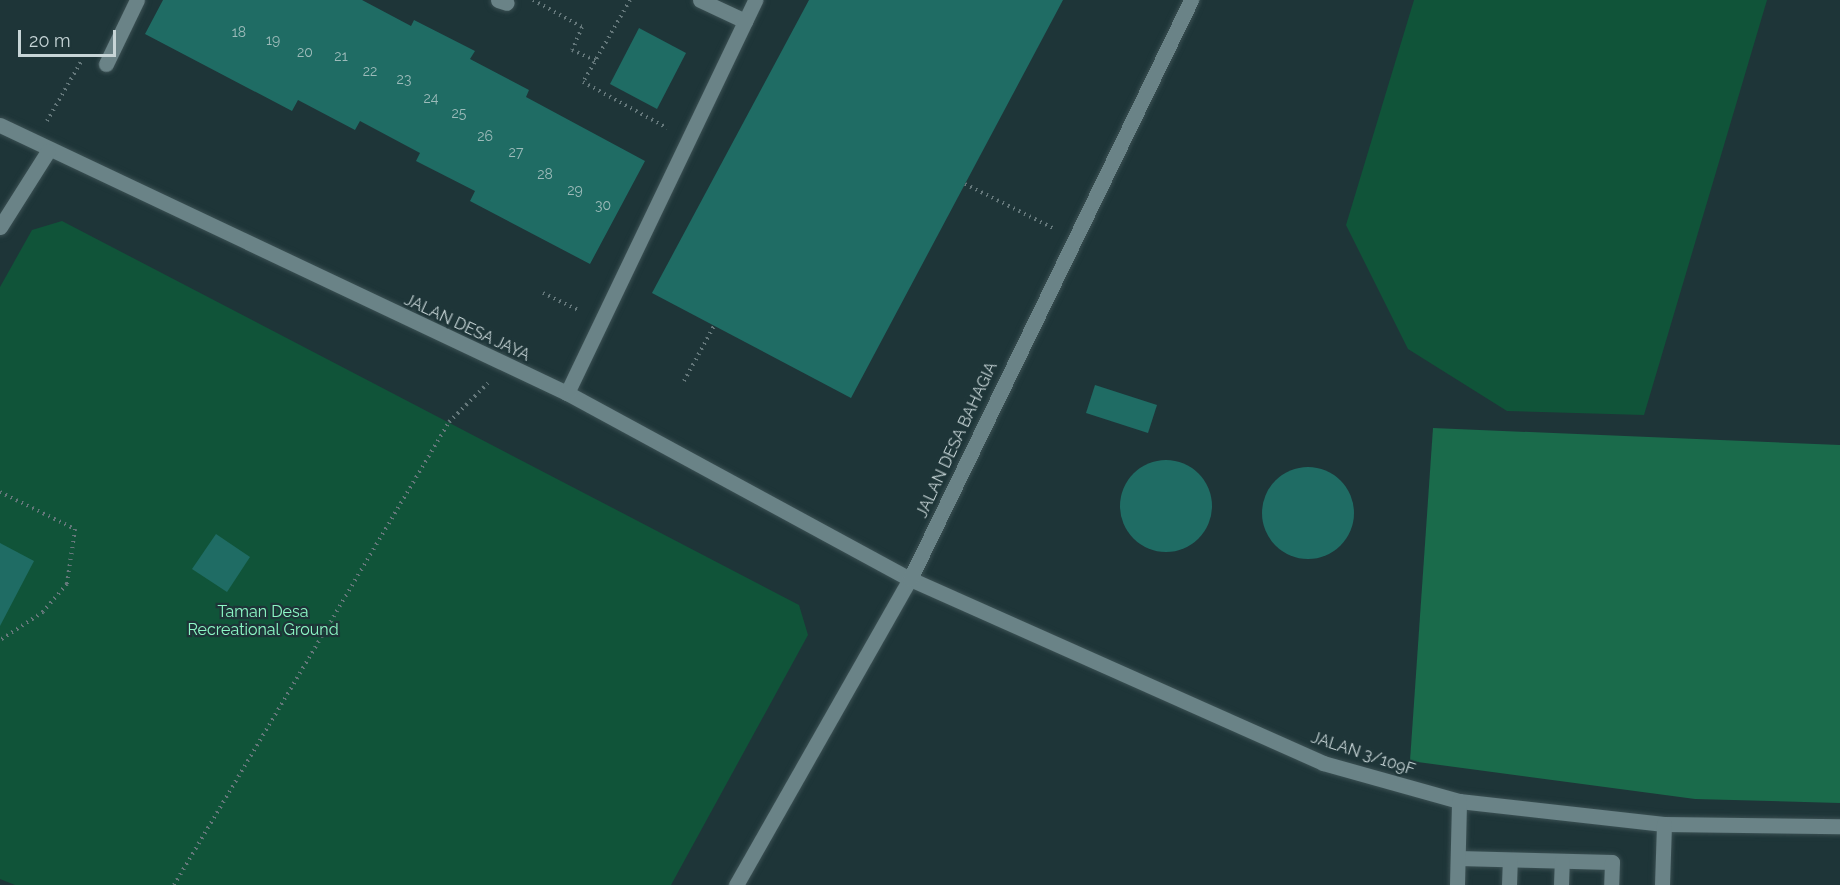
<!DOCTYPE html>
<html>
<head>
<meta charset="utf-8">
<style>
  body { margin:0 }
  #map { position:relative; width:1840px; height:885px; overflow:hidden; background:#1e3538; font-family:Raleway,sans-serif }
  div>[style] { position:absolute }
  .green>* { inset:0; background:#105439 }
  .forest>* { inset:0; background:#1a6b4b }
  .building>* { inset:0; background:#1f6c64 }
  .round { border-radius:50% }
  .path>* { height:4px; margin-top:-2px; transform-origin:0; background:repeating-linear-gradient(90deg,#65787b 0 1.5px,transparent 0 6px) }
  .roads { filter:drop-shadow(0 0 2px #3b5053) drop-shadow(0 0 2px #3b5053) }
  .minor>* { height:15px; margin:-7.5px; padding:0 7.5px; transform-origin:7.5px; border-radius:7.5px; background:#6a8387 }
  span { translate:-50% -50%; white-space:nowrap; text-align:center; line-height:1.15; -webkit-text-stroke:4.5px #1e3538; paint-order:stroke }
  .number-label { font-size:14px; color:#9dbbba }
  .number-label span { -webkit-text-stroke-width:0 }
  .street-label { font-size:16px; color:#c7d5d7 }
  .park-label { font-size:16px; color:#8df8c6 }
  .scale { position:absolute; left:18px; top:30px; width:98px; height:27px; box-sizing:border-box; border:3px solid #c7d5d7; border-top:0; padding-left:8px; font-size:18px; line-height:21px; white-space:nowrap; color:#c7d5d7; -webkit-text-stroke:4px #1e3538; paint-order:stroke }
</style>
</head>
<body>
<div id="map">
  <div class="green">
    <div style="clip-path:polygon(1414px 0,1767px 0,1644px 415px,1507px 411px,1408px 349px,1346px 225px)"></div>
    <div style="clip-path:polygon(62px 221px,799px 605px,808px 635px,671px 885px,15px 885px,0 879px,0 287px,32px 230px)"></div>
  </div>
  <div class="forest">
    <div style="clip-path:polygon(1433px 428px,1840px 445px,1840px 803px,1695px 799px,1410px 761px)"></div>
  </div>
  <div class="building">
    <div style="clip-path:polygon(163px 0,362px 0,411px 26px,414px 20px,475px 51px,470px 59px,529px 90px,526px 97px,645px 161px,590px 264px,470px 201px,475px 191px,416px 161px,420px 153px,360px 121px,355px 130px,298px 100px,292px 111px,145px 34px)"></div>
    <div style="clip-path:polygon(809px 0,1063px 0,851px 398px,652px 293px)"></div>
    <div style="clip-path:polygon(639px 28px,686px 53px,657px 109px,610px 84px)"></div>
    <div style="clip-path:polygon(1095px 385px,1157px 405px,1148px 433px,1086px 413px)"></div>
    <div class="round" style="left:1120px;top:460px;width:92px;height:92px"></div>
    <div class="round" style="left:1262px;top:467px;width:92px;height:92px"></div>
    <div style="clip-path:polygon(216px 534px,250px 557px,227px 592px,192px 569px)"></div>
    <div style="clip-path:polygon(0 543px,34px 561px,0 626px)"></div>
  </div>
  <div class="path">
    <div style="left:533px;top:0;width:56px;rotate:28.9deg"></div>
    <div style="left:582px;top:27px;width:25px;rotate:113deg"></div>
    <div style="left:572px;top:50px;width:27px;rotate:24deg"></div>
    <div style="left:630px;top:0;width:95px;rotate:119.8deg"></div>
    <div style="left:583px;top:82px;width:96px;rotate:28.7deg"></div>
    <div style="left:47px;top:121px;width:70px;rotate:-60.2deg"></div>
    <div style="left:965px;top:184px;width:101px;rotate:26.6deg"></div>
    <div style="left:543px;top:293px;width:41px;rotate:25.9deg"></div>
    <div style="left:684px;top:381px;width:63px;rotate:-61.4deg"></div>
    <div style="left:0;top:492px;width:84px;rotate:26.3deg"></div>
    <div style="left:75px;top:529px;width:56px;rotate:98.3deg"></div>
    <div style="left:67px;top:584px;width:37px;rotate:131deg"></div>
    <div style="left:43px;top:612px;width:51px;rotate:146.9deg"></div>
    <div style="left:174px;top:885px;width:539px;rotate:-59.29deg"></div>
    <div style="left:449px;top:422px;width:55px;rotate:-45deg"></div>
  </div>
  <div class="roads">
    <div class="minor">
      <div style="left:498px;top:0;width:9px;rotate:18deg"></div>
      <div style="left:700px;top:0;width:50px;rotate:25deg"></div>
      <div style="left:106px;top:64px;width:71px;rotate:-64.2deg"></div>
      <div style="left:0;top:125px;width:627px;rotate:25.3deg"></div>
      <div style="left:567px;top:393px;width:390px;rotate:28.5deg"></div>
      <div style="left:910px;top:579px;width:452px;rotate:24deg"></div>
      <div style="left:1323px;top:763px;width:141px;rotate:15.6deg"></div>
      <div style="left:1459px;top:801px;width:206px;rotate:6.4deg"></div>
      <div style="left:1664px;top:824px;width:176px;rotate:0.7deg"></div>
      <div style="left:0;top:227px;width:90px;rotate:-57.7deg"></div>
      <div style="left:567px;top:393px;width:436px;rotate:-64.4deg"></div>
      <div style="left:1458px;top:858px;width:154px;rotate:1.5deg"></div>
      <div style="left:1612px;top:862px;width:23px;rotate:92deg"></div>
      <div style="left:736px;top:885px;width:352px;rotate:-60.4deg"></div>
      <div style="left:910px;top:579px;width:644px;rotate:-64.11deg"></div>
      <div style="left:1457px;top:885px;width:84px;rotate:-88.6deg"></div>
      <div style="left:1509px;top:885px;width:25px;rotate:-88deg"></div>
      <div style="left:1561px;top:885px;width:24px;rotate:-88deg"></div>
      <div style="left:1662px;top:885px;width:61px;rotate:-88.1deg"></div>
    </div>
  </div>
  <div class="number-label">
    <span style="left:239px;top:32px">18</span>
    <span style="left:273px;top:40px">19</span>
    <span style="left:305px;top:52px">20</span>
    <span style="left:341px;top:56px">21</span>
    <span style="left:370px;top:71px">22</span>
    <span style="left:404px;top:79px">23</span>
    <span style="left:431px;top:98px">24</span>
    <span style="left:459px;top:113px">25</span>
    <span style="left:485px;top:136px">26</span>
    <span style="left:516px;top:152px">27</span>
    <span style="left:545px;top:174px">28</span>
    <span style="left:575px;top:190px">29</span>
    <span style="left:603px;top:205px">30</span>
  </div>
  <div class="street-label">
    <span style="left:467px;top:328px;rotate:25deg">JALAN DESA JAYA</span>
    <span style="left:957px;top:440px;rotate:-65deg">JALAN DESA BAHAGIA</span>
    <span style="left:1363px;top:754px;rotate:18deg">JALAN 3/109F</span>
  </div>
  <div class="park-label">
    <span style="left:263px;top:621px">Taman Desa<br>Recreational Ground</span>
  </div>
  <div class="scale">20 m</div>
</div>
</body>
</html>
